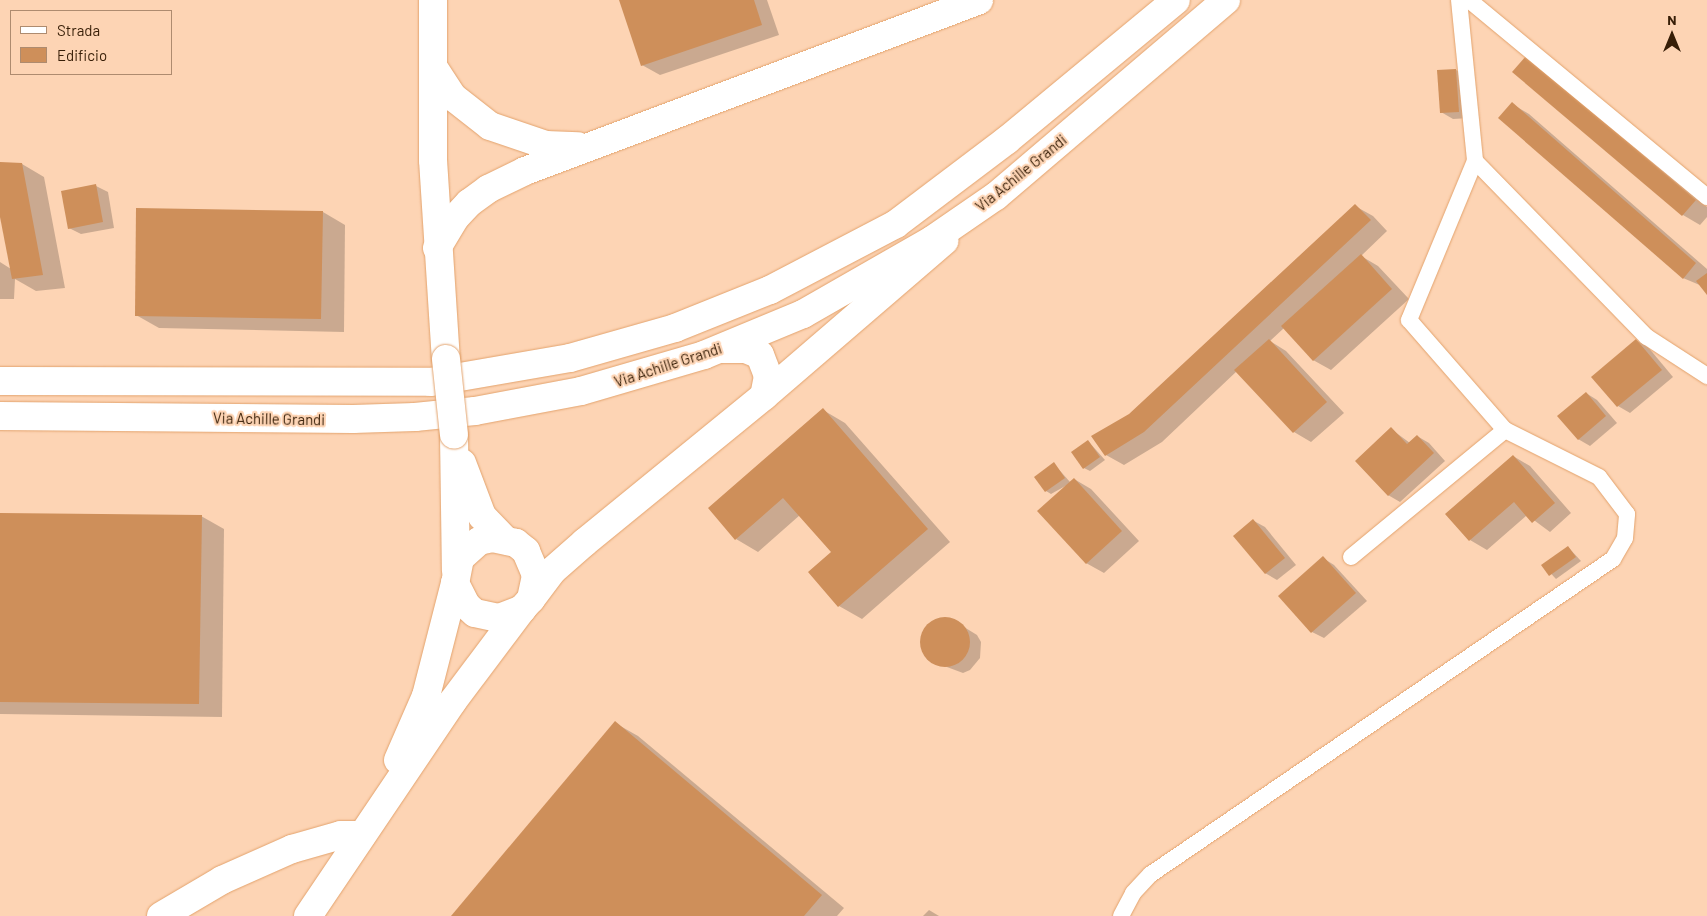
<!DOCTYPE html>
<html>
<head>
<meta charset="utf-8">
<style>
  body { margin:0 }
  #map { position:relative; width:1707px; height:916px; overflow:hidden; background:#fdd4b4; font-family:Barlow,sans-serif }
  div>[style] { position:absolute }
  .shadow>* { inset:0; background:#0003 }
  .building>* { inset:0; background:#ce8f5a }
  .round { border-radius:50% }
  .roads { filter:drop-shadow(0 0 1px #e3a36d) drop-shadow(0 0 1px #e3a36d) }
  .service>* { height:16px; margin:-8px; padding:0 8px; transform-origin:8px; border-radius:8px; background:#fff }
  .minor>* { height:28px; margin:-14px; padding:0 14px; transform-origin:14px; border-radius:14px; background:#fff }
  .tertiary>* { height:28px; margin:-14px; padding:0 14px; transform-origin:14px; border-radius:14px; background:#fff }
  .primary>* { height:28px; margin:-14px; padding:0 14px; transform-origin:14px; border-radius:14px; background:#fff }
  .bridges { filter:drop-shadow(0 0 1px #e3a36d) drop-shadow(0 0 1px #e3a36d) }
  .tertiary-bridge>* { height:28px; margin:-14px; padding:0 14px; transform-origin:14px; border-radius:14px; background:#fff }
  span { translate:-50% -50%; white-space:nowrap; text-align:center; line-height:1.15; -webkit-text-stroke:4.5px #fdd4b4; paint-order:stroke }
  .street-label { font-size:15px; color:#371e07 }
  .legend { position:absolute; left:10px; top:10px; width:162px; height:65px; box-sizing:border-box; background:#fdd4b4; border:1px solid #ae8b6f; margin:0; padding:6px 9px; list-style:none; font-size:15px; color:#371e07 }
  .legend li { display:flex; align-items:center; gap:10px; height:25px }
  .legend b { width:25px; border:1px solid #ae8b6f }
  .north { position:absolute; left:1647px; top:10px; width:50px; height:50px; -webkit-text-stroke:4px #fdd4b4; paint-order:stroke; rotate:0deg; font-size:14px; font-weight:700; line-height:20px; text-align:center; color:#371e07 }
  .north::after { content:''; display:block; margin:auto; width:18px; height:22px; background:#371e07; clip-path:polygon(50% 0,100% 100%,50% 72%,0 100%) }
</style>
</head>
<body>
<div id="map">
  <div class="shadow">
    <div style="clip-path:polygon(620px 0,767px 0,779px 35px,660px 75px,642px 65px)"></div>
    <div style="clip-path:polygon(1544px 68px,1707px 207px,1707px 217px,1700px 225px,1683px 215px,1514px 72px)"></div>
    <div style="clip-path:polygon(1456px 70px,1468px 77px,1470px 118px,1453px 119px,1441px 112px)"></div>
    <div style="clip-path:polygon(1512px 104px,1529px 114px,1707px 269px,1707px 293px,1702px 286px,1683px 278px)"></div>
    <div style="clip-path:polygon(0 163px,22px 164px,44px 177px,65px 288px,36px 291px,15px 279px,14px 299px,0 299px,0 262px,11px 269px,0 211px)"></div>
    <div style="clip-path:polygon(96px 186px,108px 192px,114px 228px,81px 234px,69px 228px)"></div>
    <div style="clip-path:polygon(1355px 206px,1373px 216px,1387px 231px,1361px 256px,1378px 266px,1409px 299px,1331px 370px,1313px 360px,1284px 328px,1270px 341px,1286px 351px,1344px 413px,1311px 442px,1294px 432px,1237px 371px,1162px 442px,1124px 465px,1106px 455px,1130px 415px)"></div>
    <div style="clip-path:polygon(323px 212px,345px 225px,344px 332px,159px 328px,136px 315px)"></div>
    <div style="clip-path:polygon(1636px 340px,1648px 347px,1673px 377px,1630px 413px,1618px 406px,1593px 377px)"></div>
    <div style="clip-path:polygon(1586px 393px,1597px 400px,1617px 423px,1590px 446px,1578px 439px)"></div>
    <div style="clip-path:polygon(823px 410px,845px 423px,950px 542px,862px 619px,839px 606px,832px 552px,800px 515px,758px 552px,736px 539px)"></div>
    <div style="clip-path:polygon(1391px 429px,1410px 443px,1417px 436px,1429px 443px,1445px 461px,1400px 502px,1388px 495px)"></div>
    <div style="clip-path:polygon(1088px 441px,1105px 460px,1090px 471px,1084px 468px)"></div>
    <div style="clip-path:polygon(1513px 456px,1530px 466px,1571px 513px,1550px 532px,1527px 515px,1487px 550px,1470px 540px)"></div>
    <div style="clip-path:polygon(1054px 464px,1070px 482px,1074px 479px,1091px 489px,1139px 541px,1104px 573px,1086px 563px,1069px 484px,1051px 494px,1046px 491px)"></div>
    <div style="clip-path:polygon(0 514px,201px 516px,224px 529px,222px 717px,0 714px)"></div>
    <div style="clip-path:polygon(1254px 521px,1265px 527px,1296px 565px,1277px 580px,1265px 573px)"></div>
    <div style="clip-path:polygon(1568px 547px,1581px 561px,1556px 579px,1543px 565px)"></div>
    <div style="clip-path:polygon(1323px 558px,1334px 565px,1367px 601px,1324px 638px,1312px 632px)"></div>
    <div style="clip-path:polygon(951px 619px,977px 635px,981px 642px,980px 658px,970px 670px,963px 673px,928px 660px,921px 646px,924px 631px,936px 621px)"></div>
    <div style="clip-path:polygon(615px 723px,638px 736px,844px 908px,837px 916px,452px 916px)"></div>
    <div style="clip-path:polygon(929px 910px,939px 916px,923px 916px)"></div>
  </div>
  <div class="building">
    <div style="clip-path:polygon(619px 0,754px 0,762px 25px,641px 66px)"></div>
    <div style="clip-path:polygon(1526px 56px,1696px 200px,1682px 216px,1512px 72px)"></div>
    <div style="clip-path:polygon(1456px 69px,1459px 112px,1440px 113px,1437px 70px)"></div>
    <div style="clip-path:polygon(1512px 102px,1696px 263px,1683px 279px,1498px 118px)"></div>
    <div style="clip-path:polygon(0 162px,22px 163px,43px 275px,12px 279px,0 217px)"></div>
    <div style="clip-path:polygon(96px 184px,103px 222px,68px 229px,61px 191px)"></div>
    <div style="clip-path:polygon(1355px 204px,1371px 220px,1144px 432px,1105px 456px,1091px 436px,1129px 414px)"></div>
    <div style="clip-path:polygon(136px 208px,323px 211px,321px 319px,135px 316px)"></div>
    <div style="clip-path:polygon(1361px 254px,1392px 289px,1313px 361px,1281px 326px)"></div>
    <div style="clip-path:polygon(1707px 273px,1707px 295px,1696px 281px)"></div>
    <div style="clip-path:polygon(1269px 339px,1327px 402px,1293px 433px,1234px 370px)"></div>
    <div style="clip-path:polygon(1636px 339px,1662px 370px,1617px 407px,1591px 377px)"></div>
    <div style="clip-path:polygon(1586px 392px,1606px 416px,1578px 440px,1557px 416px)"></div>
    <div style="clip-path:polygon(823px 408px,928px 529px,838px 607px,808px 572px,831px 552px,783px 498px,735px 540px,708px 508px)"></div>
    <div style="clip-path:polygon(1391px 427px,1407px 444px,1417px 435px,1434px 453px,1388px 496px,1355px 461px)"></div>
    <div style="clip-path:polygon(1088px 440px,1100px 457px,1083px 469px,1071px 452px)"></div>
    <div style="clip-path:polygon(1513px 455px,1555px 503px,1532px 523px,1514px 502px,1469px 541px,1445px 514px)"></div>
    <div style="clip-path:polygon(1054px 462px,1065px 478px,1045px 492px,1034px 477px)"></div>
    <div style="clip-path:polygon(1074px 478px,1122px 531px,1086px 564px,1037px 511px)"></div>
    <div style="clip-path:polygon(0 513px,202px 515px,199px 704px,0 702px)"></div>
    <div style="clip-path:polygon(1253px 519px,1285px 558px,1265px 574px,1233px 536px)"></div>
    <div style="clip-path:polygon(1568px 546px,1576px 557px,1549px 576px,1541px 565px)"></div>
    <div style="clip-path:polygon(1323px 556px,1356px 593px,1311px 633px,1278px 596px)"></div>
    <div class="round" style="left:920px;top:617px;width:50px;height:50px"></div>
    <div style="clip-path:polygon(615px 721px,822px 895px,804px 916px,451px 916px)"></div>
  </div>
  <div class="roads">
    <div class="service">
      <div style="left:1459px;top:0;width:162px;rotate:84.3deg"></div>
      <div style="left:1475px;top:161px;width:246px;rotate:45.7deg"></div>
      <div style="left:1647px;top:337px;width:72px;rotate:33deg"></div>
      <div style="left:1469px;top:0;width:309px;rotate:39.6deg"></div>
      <div style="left:1351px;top:557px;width:200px;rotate:-39.5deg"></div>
      <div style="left:1505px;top:430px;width:146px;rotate:-131.1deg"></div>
      <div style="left:1409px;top:320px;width:172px;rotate:-67.5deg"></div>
      <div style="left:1121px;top:916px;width:26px;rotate:-62deg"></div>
      <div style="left:1133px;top:893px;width:26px;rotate:-47deg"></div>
      <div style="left:1151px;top:874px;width:559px;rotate:-34.29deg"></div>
      <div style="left:1613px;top:559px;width:24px;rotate:-60deg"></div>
      <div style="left:1625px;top:538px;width:24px;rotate:-85deg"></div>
      <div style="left:1627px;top:514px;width:46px;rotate:-127.1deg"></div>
      <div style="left:1599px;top:477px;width:105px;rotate:-153.4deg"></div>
    </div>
    <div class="minor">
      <div style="left:161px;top:916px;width:71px;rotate:-30.5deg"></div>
      <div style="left:222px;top:880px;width:77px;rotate:-23.9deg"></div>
      <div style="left:292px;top:849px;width:51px;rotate:-15.9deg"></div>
      <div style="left:341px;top:835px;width:21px"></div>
    </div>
    <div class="tertiary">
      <div style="left:433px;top:0;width:160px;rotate:90deg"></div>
      <div style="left:433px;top:160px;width:199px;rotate:86.3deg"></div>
      <div style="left:434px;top:68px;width:35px;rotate:57deg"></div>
      <div style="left:453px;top:97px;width:47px;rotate:38.1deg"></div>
      <div style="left:490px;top:126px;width:59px;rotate:18.7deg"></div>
      <div style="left:546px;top:145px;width:32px;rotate:2deg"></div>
      <div style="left:437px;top:248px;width:35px;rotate:-59deg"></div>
      <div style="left:455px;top:218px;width:21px;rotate:-47deg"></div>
      <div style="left:469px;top:203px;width:24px;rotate:-36deg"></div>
      <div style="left:488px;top:189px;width:41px;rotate:-25.9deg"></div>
      <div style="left:525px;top:171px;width:485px;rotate:-20.6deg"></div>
      <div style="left:721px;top:349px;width:25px"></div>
      <div style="left:746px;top:349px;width:15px;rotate:23deg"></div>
      <div style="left:760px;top:355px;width:22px;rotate:69deg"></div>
      <div style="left:768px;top:376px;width:20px;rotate:101deg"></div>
      <div style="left:454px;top:435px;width:135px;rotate:89.2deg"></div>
      <div style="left:462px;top:463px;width:57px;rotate:69.3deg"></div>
      <div style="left:482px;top:516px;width:32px;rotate:46deg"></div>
      <div style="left:531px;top:599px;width:25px;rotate:-78deg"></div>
      <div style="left:536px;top:575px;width:26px;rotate:-113deg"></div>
      <div style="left:526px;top:551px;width:13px;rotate:-141deg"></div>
      <div style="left:516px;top:543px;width:25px;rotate:-168deg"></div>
      <div style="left:492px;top:538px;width:13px;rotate:167deg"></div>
      <div style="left:479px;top:541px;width:25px;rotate:138deg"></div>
      <div style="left:460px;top:558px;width:25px;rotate:101deg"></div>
      <div style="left:455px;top:583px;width:25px;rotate:63deg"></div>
      <div style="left:466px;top:605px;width:12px;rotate:42deg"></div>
      <div style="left:475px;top:613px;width:25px;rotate:12deg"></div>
      <div style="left:499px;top:618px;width:25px;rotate:-21deg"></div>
      <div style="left:522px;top:609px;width:13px;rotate:-48deg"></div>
      <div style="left:531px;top:599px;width:35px;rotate:-53deg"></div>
      <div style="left:552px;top:571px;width:44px;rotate:-41.3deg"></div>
      <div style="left:585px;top:542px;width:231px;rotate:-39.2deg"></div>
      <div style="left:764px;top:396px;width:238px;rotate:-40.7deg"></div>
      <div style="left:398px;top:760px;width:70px;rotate:-66.4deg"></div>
      <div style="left:426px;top:696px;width:117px;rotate:-75.6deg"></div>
      <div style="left:308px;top:916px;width:259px;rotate:-56deg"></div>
      <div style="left:453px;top:701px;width:115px;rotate:-53.1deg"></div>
    </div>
    <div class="primary">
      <div style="left:0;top:381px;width:431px;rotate:0.1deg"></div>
      <div style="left:431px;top:382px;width:141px;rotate:-9.8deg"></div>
      <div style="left:570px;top:358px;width:109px;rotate:-15.9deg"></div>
      <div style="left:675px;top:328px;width:102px;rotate:-21.8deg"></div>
      <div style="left:770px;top:290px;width:142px;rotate:-27.6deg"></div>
      <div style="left:896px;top:224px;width:139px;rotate:-37.1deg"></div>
      <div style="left:1007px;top:140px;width:219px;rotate:-39.6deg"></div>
      <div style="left:0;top:416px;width:353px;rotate:0.5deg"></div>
      <div style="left:353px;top:419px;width:62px;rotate:-1.8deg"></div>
      <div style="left:415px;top:417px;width:60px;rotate:-5.7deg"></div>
      <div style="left:475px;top:411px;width:108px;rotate:-10.7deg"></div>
      <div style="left:581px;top:391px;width:128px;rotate:-16.3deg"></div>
      <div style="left:704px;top:355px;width:107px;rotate:-22.5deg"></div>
      <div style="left:803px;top:314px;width:149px;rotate:-29.8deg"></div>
      <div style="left:932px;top:240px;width:78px;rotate:-34.5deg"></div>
      <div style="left:996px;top:196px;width:302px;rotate:-40.4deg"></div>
    </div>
  </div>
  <div class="bridges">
    <div class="tertiary-bridge">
      <div style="left:446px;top:359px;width:76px;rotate:84deg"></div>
    </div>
  </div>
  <div class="street-label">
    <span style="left:1021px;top:173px;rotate:-39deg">Via Achille Grandi</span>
    <span style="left:668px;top:365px;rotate:-18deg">Via Achille Grandi</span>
    <span style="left:269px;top:419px;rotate:1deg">Via Achille Grandi</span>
  </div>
  <ul class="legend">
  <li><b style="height:6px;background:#fff"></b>Strada</li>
  <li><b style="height:14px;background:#ce8f5a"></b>Edificio</li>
  </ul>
  <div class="north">N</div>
</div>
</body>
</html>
